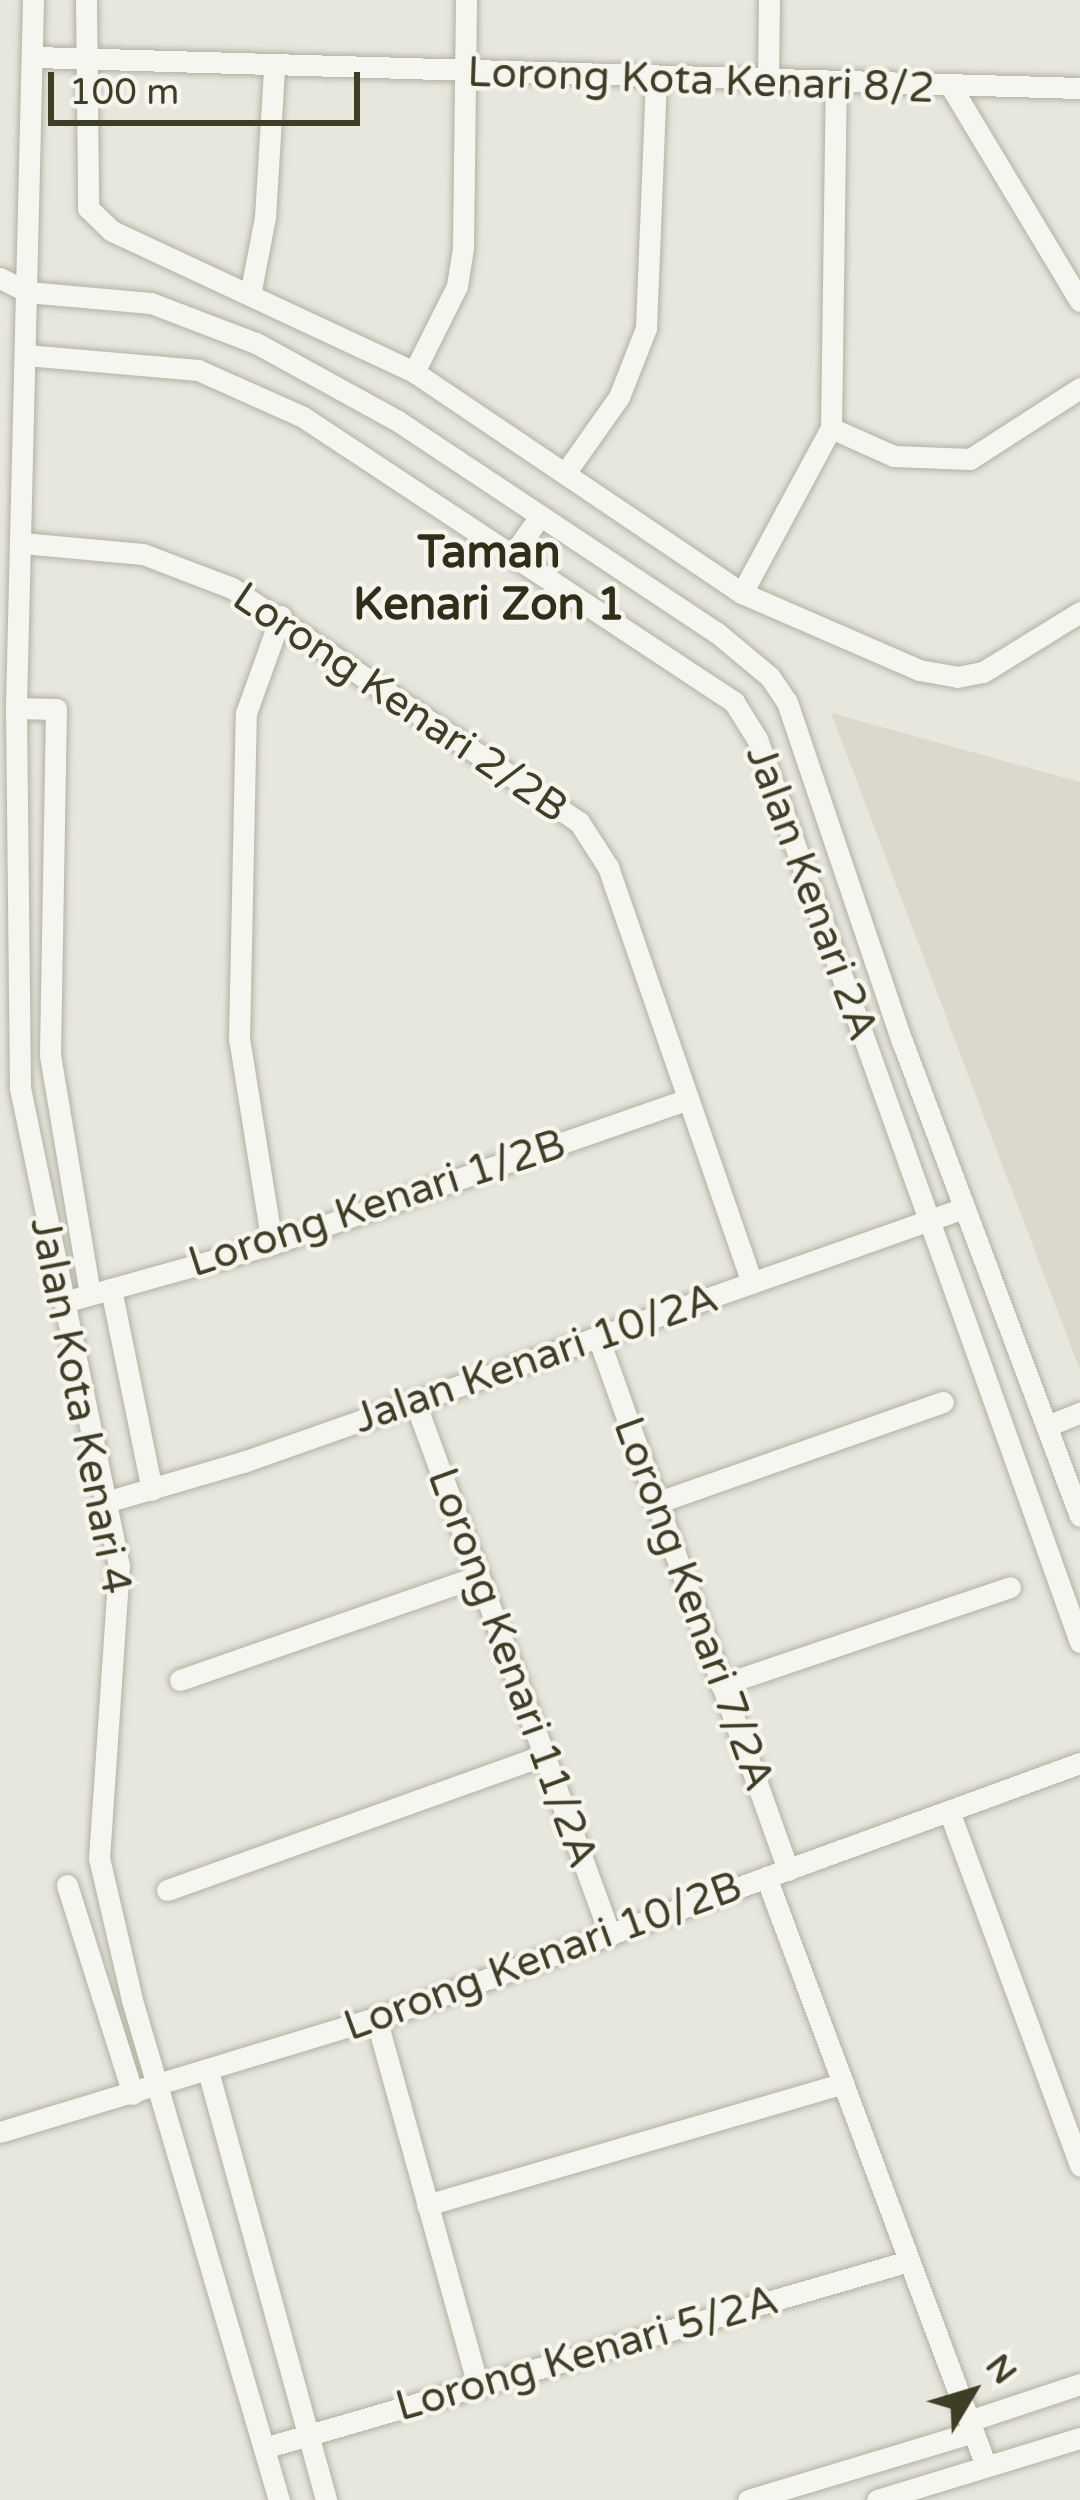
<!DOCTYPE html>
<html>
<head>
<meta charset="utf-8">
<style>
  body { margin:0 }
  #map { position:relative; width:1080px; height:2500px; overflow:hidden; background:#e8e7de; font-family:"Varela Round",sans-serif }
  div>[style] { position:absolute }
  .built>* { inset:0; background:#dad9cc }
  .roads { filter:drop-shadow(0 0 3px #b2b1a3) drop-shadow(0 0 3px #b2b1a3) }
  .street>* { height:21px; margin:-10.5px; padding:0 10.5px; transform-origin:10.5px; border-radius:10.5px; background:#f6f6f0 }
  span { translate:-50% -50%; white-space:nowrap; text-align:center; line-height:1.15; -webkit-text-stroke:9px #f5f4ed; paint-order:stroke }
  .street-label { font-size:42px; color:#3e3e27 }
  .neighbourhood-label { font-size:45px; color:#2f2f19; font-weight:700 }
  .north { position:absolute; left:912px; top:2332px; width:120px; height:120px; -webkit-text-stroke:9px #f5f4ed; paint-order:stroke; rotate:52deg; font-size:33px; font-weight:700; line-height:48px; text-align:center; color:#3e3e27 }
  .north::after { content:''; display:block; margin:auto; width:42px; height:54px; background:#3e3e27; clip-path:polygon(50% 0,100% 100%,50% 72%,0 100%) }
  .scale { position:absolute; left:48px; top:72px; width:312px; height:54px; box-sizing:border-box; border:6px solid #3e3e27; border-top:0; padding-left:15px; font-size:36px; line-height:42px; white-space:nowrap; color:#3e3e27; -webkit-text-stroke:9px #f5f4ed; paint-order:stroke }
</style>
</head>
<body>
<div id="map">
  <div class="built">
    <div style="clip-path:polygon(831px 713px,1080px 782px,1080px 1370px)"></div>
  </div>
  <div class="roads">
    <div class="street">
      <div style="left:33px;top:0;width:708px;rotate:91.38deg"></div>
      <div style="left:16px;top:708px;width:380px;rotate:89.4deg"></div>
      <div style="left:20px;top:1088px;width:487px;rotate:78.3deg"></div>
      <div style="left:119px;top:1565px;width:294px;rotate:93.9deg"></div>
      <div style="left:99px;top:1858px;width:146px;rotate:76.9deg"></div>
      <div style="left:132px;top:2000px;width:521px;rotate:73.62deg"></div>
      <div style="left:86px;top:0;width:208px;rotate:89.4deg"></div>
      <div style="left:88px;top:208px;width:33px;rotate:44deg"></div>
      <div style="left:112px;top:231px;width:333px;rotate:25deg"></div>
      <div style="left:414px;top:372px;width:396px;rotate:34deg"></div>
      <div style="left:742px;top:593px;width:193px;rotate:23.5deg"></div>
      <div style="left:919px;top:670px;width:39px;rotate:10deg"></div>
      <div style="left:957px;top:677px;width:26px;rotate:-11deg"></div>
      <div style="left:983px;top:672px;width:114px;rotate:-31.7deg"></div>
      <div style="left:35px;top:57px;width:1045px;rotate:1.7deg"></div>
      <div style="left:768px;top:80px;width:80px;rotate:-89.3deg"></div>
      <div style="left:953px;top:90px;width:246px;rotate:59deg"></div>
      <div style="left:0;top:278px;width:30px;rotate:27deg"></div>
      <div style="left:27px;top:292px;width:124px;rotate:5.1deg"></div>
      <div style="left:151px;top:303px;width:112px;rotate:20.9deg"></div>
      <div style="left:256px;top:343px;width:162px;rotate:28.8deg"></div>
      <div style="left:398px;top:421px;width:382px;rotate:33.6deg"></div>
      <div style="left:716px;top:632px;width:70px;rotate:39.8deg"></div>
      <div style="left:770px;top:677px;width:30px;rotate:56deg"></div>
      <div style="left:787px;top:702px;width:358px;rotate:71.3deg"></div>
      <div style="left:902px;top:1041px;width:507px;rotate:69.46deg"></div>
      <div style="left:251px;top:290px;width:74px;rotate:-79.1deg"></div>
      <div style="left:265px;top:217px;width:148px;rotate:-86.5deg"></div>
      <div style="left:26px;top:355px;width:173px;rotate:5deg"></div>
      <div style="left:198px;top:370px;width:115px;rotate:24.1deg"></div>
      <div style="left:303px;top:417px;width:517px;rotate:33.47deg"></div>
      <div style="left:734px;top:702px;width:44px;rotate:58.1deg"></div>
      <div style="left:757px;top:739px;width:959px;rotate:70.32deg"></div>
      <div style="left:414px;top:372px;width:96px;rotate:-63.4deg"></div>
      <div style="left:457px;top:286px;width:39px;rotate:-81deg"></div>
      <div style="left:463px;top:247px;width:247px;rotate:-89.3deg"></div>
      <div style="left:831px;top:428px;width:69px;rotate:24deg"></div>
      <div style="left:894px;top:456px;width:76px;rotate:2.3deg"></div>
      <div style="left:970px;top:459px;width:131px;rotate:-32.8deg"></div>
      <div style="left:568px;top:469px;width:88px;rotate:-54.7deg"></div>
      <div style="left:619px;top:397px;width:74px;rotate:-68.6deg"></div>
      <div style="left:646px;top:328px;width:251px;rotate:-87.7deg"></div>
      <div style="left:22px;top:543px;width:121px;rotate:5.2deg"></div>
      <div style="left:143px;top:554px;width:95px;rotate:20.9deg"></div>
      <div style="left:232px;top:588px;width:419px;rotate:34deg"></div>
      <div style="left:579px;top:822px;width:54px;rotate:57.2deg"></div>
      <div style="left:608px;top:867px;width:440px;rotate:70.9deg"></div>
      <div style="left:514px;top:553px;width:45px;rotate:-54.9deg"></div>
      <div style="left:742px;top:593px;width:187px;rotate:-61.7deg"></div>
      <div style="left:831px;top:428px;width:345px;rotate:-89.2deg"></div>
      <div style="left:16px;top:708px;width:40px;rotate:1.4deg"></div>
      <div style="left:56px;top:709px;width:346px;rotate:91deg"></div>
      <div style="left:50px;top:1055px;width:242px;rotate:80.5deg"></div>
      <div style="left:272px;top:1244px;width:208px;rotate:-99.1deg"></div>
      <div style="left:239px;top:1039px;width:326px;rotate:-88.8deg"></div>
      <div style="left:246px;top:713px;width:103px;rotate:-70.2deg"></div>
      <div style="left:111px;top:1289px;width:205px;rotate:78.5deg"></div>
      <div style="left:64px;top:1302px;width:216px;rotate:-15.6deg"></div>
      <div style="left:272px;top:1244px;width:441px;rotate:-19.2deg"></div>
      <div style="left:598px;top:1337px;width:566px;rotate:70.38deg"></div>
      <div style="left:415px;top:1402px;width:568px;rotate:69.9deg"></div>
      <div style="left:1047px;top:1426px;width:35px;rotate:-22deg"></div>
      <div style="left:106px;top:1502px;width:143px;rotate:-16.3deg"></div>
      <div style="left:243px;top:1462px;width:764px;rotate:-19.41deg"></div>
      <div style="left:656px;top:1503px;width:304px;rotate:-19.4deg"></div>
      <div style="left:180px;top:1680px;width:316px;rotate:-19.2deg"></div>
      <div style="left:721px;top:1685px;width:305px;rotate:-18.7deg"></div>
      <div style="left:949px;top:1811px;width:378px;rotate:69.7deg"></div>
      <div style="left:766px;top:1877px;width:629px;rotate:69.52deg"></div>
      <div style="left:67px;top:1885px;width:219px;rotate:72.5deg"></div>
      <div style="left:167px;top:1890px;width:400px;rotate:-19.7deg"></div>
      <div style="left:376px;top:2018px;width:382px;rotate:74.5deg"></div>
      <div style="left:208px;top:2071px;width:445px;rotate:74.6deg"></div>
      <div style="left:0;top:2132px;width:420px;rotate:-16.9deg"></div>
      <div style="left:402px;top:2010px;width:722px;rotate:-20.02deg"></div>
      <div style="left:427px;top:2205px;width:434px;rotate:-16.3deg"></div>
      <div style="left:969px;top:2421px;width:117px;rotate:-18.4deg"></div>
      <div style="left:264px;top:2448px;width:672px;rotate:-16.17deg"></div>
      <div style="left:748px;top:2500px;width:235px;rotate:-16.8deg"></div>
      <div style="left:877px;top:2500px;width:212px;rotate:-17deg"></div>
    </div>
  </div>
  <div class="street-label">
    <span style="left:701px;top:81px;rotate:2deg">Lorong Kota Kenari 8/2</span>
    <span style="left:400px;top:703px;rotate:34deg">Lorong Kenari 2/2B</span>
    <span style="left:811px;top:893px;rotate:70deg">Jalan Kenari 2A</span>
    <span style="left:377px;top:1204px;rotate:-18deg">Lorong Kenari 1/2B</span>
    <span style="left:536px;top:1359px;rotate:-19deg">Jalan Kenari 10/2A</span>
    <span style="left:80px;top:1406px;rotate:79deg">Jalan Kota Kenari 4</span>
    <span style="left:693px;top:1604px;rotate:70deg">Lorong Kenari 7/2A</span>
    <span style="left:512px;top:1668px;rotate:70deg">Lorong Kenari 11/2A</span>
    <span style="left:543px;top:1957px;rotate:-20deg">Lorong Kenari 10/2B</span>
    <span style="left:587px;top:2354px;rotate:-16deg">Lorong Kenari 5/2A</span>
  </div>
  <div class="neighbourhood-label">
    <span style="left:489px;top:580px">Taman<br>Kenari Zon 1</span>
  </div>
  <div class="north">N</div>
  <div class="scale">100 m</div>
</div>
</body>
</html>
